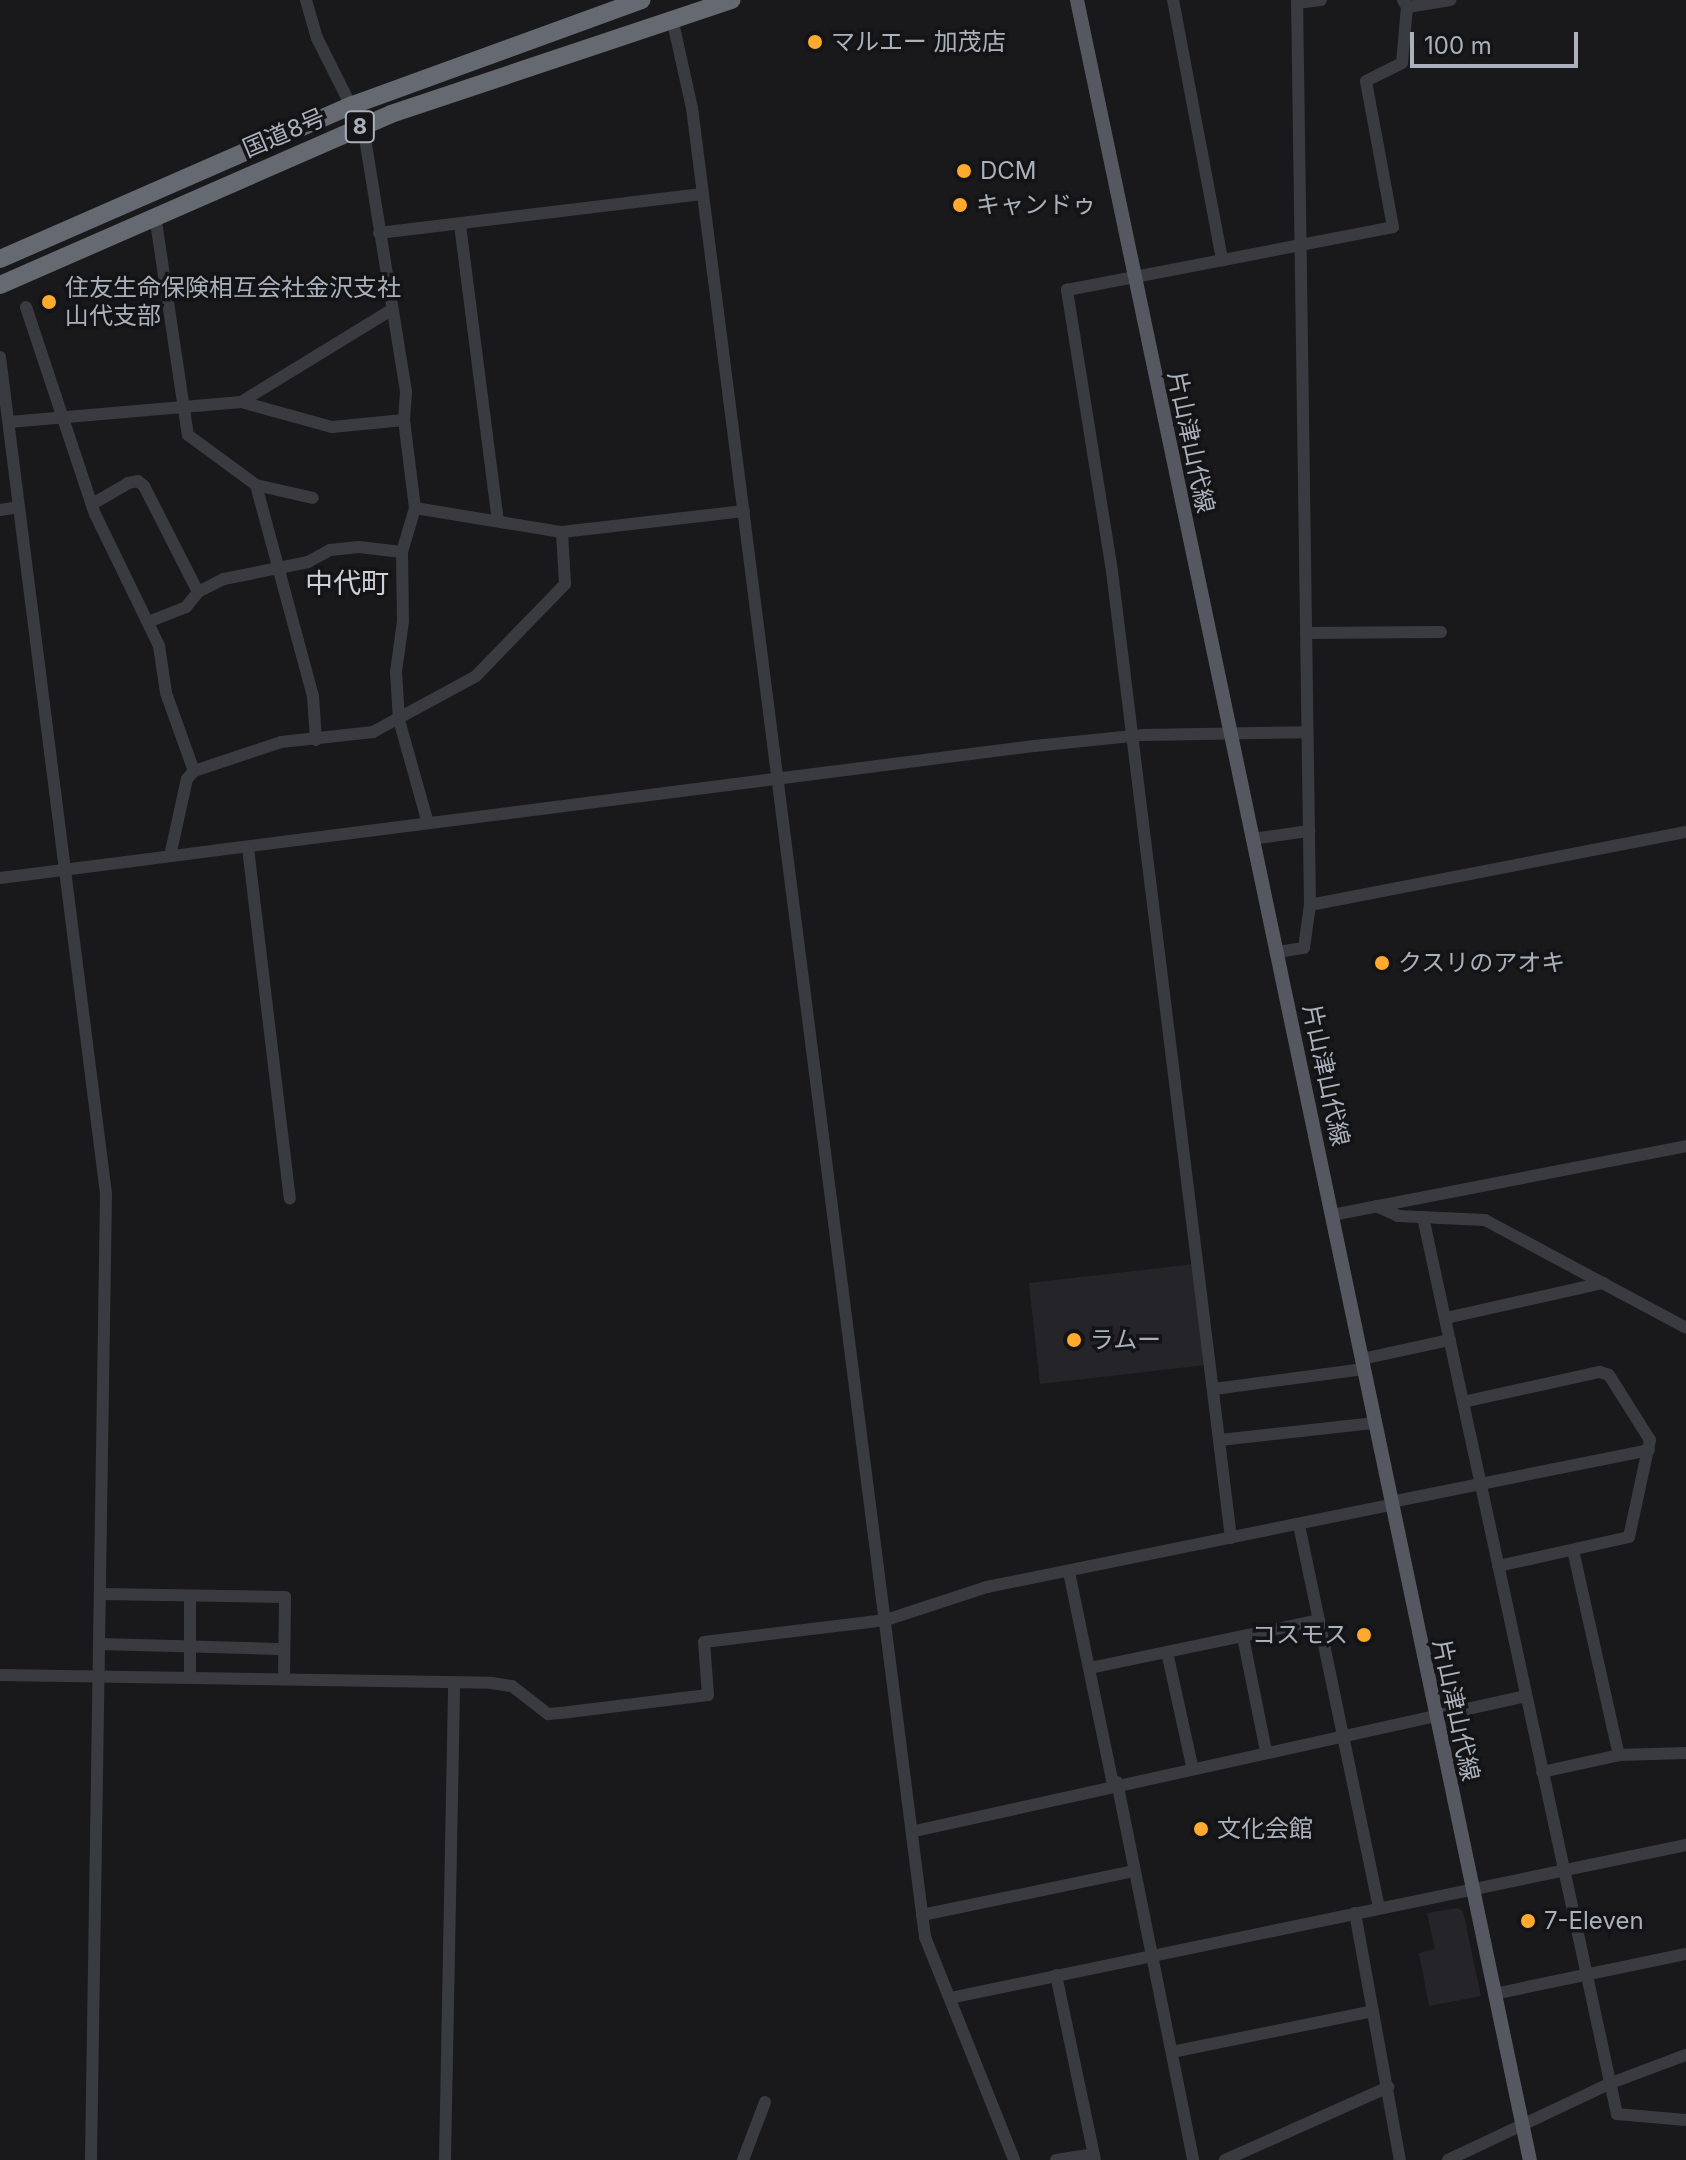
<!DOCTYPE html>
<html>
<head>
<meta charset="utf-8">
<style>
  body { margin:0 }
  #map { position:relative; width:1686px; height:2160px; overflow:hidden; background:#19191b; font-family:Inter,"Noto Sans JP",sans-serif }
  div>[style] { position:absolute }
  .built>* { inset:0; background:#252529 }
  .minor>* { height:12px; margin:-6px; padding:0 6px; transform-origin:6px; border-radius:6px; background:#3a3b41 }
  .major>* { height:14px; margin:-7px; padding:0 7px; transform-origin:7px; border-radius:7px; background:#555860 }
  .highway>* { height:18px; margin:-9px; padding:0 9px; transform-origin:9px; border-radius:9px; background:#656a72 }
  .dots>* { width:22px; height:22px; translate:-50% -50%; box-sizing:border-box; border:4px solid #141416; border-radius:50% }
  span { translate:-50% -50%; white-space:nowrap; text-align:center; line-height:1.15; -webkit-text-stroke:7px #141416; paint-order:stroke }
  .shield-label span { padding:2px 6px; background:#141416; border:2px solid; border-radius:6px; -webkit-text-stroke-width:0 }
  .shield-label { font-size:22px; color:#aab1bc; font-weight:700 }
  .poi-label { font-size:24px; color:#aab1bc }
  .left { translate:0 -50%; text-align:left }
  .right { translate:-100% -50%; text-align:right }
  .street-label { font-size:24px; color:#aab1bc }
  .quarter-label { font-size:28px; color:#ccd0d7 }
  .scale { position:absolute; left:1410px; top:32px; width:168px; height:36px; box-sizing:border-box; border:4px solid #aab1bc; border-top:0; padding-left:10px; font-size:24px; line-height:28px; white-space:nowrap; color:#aab1bc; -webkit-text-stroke:6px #141416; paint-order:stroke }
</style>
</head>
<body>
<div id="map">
  <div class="built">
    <div style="clip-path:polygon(1195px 1264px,1206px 1365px,1040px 1384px,1029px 1283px)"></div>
    <div style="clip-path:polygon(1457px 1908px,1463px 1911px,1481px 1996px,1429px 2006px,1419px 1953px,1435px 1949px,1427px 1913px)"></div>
  </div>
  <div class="minor">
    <div style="left:306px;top:0;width:40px;rotate:74deg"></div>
    <div style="left:317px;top:38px;width:105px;rotate:63.4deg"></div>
    <div style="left:364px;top:132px;width:263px;rotate:80.8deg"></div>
    <div style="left:406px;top:392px;width:28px;rotate:94deg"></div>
    <div style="left:404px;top:420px;width:89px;rotate:82.9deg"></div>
    <div style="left:415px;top:508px;width:46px;rotate:106.5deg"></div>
    <div style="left:402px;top:552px;width:69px;rotate:89.2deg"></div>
    <div style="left:403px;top:621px;width:51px;rotate:97.8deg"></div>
    <div style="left:396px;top:672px;width:48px;rotate:86.4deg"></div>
    <div style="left:399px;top:720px;width:107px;rotate:74.3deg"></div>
    <div style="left:1173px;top:0;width:265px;rotate:79.3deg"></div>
    <div style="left:1297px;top:3px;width:24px;rotate:-7deg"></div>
    <div style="left:1407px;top:7px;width:44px;rotate:-9.2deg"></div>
    <div style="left:672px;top:18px;width:92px;rotate:77.5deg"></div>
    <div style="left:692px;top:108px;width:1844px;rotate:82.74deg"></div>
    <div style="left:925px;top:1937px;width:240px;rotate:68.2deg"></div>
    <div style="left:155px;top:215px;width:222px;rotate:81.5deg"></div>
    <div style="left:188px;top:435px;width:84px;rotate:36.3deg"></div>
    <div style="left:256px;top:485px;width:219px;rotate:74.9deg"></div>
    <div style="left:313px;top:696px;width:44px;rotate:86.1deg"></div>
    <div style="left:460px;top:225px;width:297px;rotate:82.7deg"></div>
    <div style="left:379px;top:233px;width:325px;rotate:-6.9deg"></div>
    <div style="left:26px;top:307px;width:218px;rotate:71.6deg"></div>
    <div style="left:95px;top:514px;width:147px;rotate:64.1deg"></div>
    <div style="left:159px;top:646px;width:48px;rotate:81.5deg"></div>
    <div style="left:166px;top:693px;width:83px;rotate:70.3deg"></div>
    <div style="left:0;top:357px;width:844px;rotate:82.78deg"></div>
    <div style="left:106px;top:1194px;width:966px;rotate:90.89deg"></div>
    <div style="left:241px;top:402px;width:94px;rotate:15.4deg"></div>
    <div style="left:332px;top:427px;width:72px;rotate:-5.6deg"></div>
    <div style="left:9px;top:422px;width:233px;rotate:-4.9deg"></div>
    <div style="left:241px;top:402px;width:176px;rotate:-31.5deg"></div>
    <div style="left:256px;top:485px;width:58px;rotate:12.8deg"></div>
    <div style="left:94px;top:503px;width:39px;rotate:-30deg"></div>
    <div style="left:128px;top:483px;width:10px;rotate:-11deg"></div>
    <div style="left:138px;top:481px;width:8px;rotate:40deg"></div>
    <div style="left:144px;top:486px;width:119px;rotate:63deg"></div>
    <div style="left:415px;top:508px;width:149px;rotate:9.3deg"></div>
    <div style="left:562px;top:532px;width:183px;rotate:-6.6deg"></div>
    <div style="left:0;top:510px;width:19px;rotate:-9deg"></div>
    <div style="left:148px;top:622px;width:41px;rotate:-21.5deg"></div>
    <div style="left:186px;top:607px;width:19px;rotate:-51deg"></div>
    <div style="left:198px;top:592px;width:29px;rotate:-27deg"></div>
    <div style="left:224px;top:579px;width:86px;rotate:-11.4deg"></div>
    <div style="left:308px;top:562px;width:25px;rotate:-29deg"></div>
    <div style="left:330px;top:550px;width:29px;rotate:-6deg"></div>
    <div style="left:359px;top:547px;width:43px;rotate:6.6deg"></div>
    <div style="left:1306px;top:633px;width:135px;rotate:-0.4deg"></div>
    <div style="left:1252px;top:839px;width:58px;rotate:-8deg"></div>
    <div style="left:248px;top:848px;width:353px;rotate:83.2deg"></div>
    <div style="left:170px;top:856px;width:79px;rotate:-77.6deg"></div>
    <div style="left:187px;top:779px;width:11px;rotate:-49deg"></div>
    <div style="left:194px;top:771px;width:92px;rotate:-18.4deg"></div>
    <div style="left:281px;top:742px;width:93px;rotate:-6.2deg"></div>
    <div style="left:373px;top:732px;width:117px;rotate:-28.5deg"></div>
    <div style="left:476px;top:676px;width:128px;rotate:-45.9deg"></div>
    <div style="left:565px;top:584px;width:52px;rotate:-93.3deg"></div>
    <div style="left:0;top:878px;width:1042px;rotate:-7.28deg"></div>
    <div style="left:1034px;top:746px;width:110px;rotate:-5.8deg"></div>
    <div style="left:1143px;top:735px;width:164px;rotate:-1deg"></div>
    <div style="left:1310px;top:905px;width:383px;rotate:-11deg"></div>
    <div style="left:1278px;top:952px;width:26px;rotate:-9deg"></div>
    <div style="left:1304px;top:948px;width:43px;rotate:-82.1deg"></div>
    <div style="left:1310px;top:905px;width:905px;rotate:-90.82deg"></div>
    <div style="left:1376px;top:1206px;width:24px;rotate:24deg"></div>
    <div style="left:1398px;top:1216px;width:87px;rotate:2.6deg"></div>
    <div style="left:1485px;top:1220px;width:228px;rotate:28.2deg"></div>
    <div style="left:1332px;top:1215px;width:361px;rotate:-11deg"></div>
    <div style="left:1423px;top:1217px;width:918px;rotate:77.8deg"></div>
    <div style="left:1617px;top:2114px;width:69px;rotate:5deg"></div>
    <div style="left:1446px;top:1318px;width:161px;rotate:-12.6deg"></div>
    <div style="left:1362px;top:1359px;width:90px;rotate:-12.2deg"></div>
    <div style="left:1214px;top:1389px;width:151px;rotate:-7.6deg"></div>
    <div style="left:1463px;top:1402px;width:140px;rotate:-12.4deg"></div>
    <div style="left:1600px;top:1372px;width:9px;rotate:18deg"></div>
    <div style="left:1609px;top:1375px;width:77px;rotate:57.8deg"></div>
    <div style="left:1650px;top:1440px;width:99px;rotate:102.2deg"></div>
    <div style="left:1629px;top:1537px;width:134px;rotate:167.5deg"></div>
    <div style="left:1220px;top:1440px;width:156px;rotate:-6.3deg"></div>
    <div style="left:1391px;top:1502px;width:263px;rotate:-11.4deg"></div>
    <div style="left:1299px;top:1525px;width:390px;rotate:78.2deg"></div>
    <div style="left:1231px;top:1538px;width:974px;rotate:-97.02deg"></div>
    <div style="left:1112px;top:571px;width:285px;rotate:-99.1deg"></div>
    <div style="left:1067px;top:290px;width:332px;rotate:-10.9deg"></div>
    <div style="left:1393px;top:227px;width:148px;rotate:-100.5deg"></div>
    <div style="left:1366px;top:81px;width:40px;rotate:-26.6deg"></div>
    <div style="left:1402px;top:63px;width:56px;rotate:-84.9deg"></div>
    <div style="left:1407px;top:7px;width:8px;rotate:-120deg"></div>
    <div style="left:1573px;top:1550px;width:210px;rotate:77.4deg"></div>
    <div style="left:1069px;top:1572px;width:217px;rotate:78.3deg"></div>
    <div style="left:101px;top:1594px;width:184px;rotate:0.9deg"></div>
    <div style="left:285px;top:1597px;width:81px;rotate:90.7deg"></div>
    <div style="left:1243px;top:1637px;width:116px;rotate:78.6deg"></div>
    <div style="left:100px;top:1644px;width:184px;rotate:1.6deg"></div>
    <div style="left:1167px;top:1652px;width:117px;rotate:77.6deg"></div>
    <div style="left:1090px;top:1668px;width:234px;rotate:-11.8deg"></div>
    <div style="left:0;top:1675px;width:492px;rotate:0.9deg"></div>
    <div style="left:492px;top:1683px;width:20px;rotate:9deg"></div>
    <div style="left:512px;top:1686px;width:46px;rotate:37.9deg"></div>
    <div style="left:548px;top:1714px;width:21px;rotate:-5deg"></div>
    <div style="left:569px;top:1712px;width:140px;rotate:-7deg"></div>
    <div style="left:708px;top:1695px;width:53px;rotate:-94.3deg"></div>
    <div style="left:704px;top:1642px;width:183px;rotate:-6.9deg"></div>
    <div style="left:886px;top:1620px;width:106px;rotate:-18.1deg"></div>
    <div style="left:987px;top:1587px;width:412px;rotate:-11.5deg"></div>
    <div style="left:190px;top:1677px;width:81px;rotate:-90deg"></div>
    <div style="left:1542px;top:1772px;width:79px;rotate:-12.4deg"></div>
    <div style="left:1619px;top:1755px;width:67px;rotate:-1.7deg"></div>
    <div style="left:1117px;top:1782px;width:386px;rotate:78.6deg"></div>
    <div style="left:915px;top:1831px;width:626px;rotate:-12.46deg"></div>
    <div style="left:1355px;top:1913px;width:251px;rotate:79.7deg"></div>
    <div style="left:922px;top:1915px;width:217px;rotate:-11.7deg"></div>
    <div style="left:1056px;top:1975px;width:189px;rotate:78.1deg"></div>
    <div style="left:1494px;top:1994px;width:196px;rotate:-11.8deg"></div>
    <div style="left:950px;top:1998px;width:752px;rotate:-11.74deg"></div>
    <div style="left:1172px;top:2052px;width:205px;rotate:-11.5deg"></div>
    <div style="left:445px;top:2160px;width:478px;rotate:-88.9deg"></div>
    <div style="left:743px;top:2160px;width:62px;rotate:-69.2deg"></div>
    <div style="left:1056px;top:2160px;width:38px;rotate:-9deg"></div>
    <div style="left:1225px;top:2160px;width:179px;rotate:-24.1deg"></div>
    <div style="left:1448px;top:2160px;width:180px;rotate:-25.3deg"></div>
    <div style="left:1611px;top:2083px;width:80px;rotate:-20.5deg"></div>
  </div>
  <div class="major">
    <div style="left:1077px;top:0;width:2207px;rotate:78.16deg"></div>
  </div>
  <div class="highway">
    <div style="left:0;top:259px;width:385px;rotate:-23.6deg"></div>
    <div style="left:353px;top:105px;width:307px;rotate:-20deg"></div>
    <div style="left:0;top:285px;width:427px;rotate:-23.6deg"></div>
    <div style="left:391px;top:114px;width:359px;rotate:-18.5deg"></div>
  </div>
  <div class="dots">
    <div style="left:815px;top:42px;background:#ffa92e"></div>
    <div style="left:964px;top:171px;background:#ffa92e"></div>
    <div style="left:960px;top:205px;background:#ffa92e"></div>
    <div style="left:49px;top:302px;background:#ffa92e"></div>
    <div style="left:1382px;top:963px;background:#ffa92e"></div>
    <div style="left:1074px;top:1340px;background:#ffa92e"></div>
    <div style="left:1364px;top:1635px;background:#ffa92e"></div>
    <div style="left:1201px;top:1829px;background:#ffa92e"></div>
    <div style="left:1528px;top:1921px;background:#ffa92e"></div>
  </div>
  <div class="shield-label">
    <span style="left:360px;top:127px">8</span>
  </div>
  <div class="poi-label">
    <span class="left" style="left:831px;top:42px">マルエー 加茂店</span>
    <span class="left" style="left:980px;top:171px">DCM</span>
    <span class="left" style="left:976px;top:205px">キャンドゥ</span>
    <span class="left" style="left:65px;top:302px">住友生命保険相互会社金沢支社<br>山代支部</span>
    <span class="left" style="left:1398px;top:963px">クスリのアオキ</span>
    <span class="left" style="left:1090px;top:1340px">ラムー</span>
    <span class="right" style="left:1348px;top:1635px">コスモス</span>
    <span class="left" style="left:1217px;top:1829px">文化会館</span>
    <span class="left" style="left:1544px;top:1921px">7-Eleven</span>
  </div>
  <div class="street-label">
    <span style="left:284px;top:133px;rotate:-23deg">国道8号</span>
    <span style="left:1191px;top:442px;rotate:78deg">片山津山代線</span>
    <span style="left:1326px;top:1075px;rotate:78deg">片山津山代線</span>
    <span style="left:1456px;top:1710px;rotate:78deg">片山津山代線</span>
  </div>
  <div class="quarter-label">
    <span style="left:347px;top:583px">中代町</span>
  </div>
  <div class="scale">100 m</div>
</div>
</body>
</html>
